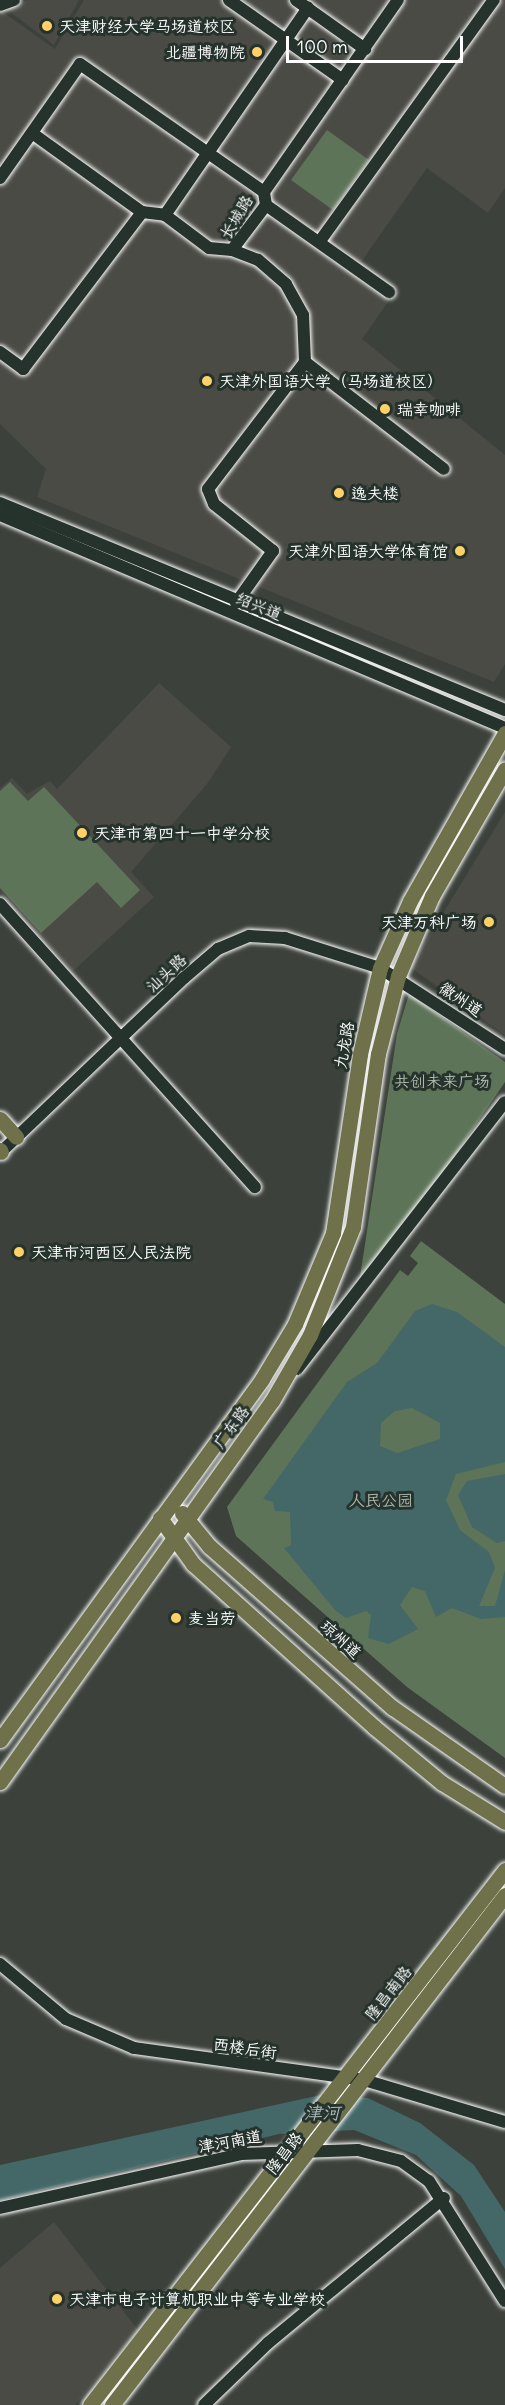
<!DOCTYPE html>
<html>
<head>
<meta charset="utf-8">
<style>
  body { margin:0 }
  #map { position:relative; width:505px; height:2405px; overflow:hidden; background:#3c413b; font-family:Delius,"LXGW WenKai TC",sans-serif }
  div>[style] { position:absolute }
  .built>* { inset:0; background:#4b4b45 }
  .green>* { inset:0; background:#5e7458 }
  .water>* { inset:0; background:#436867 }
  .roads { filter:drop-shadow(0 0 2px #fff) drop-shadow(0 0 2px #fff) }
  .minor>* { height:12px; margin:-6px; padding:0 6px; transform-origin:6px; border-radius:6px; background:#26332d }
  .major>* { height:15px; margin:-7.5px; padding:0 7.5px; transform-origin:7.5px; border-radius:7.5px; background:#6f714a }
  .dots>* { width:16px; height:16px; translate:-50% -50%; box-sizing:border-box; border:3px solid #26332d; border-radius:50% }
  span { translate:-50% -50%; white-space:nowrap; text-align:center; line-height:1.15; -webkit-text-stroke:6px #26332d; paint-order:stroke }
  .poi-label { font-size:16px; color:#fff }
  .left { translate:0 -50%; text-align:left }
  .right { translate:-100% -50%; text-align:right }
  .street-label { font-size:16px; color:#fff }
  .park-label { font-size:16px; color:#aebaac }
  .water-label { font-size:18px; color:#abb; font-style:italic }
  .scale { position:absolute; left:286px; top:36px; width:177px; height:27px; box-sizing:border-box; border:3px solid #fff; border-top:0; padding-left:8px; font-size:18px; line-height:21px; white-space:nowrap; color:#fff; -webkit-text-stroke:4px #26332d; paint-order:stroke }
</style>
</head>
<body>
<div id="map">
  <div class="built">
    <div style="clip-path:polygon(27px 0,79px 0,54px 45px,5px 8px)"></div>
    <div style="clip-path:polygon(84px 0,505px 0,505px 188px,488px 213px,427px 168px,361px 262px,397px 289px,362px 339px,505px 455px,505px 664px,494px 682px,37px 497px,46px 469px,0 424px,0 10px,55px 49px)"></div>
    <div style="clip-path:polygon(159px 683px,231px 747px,207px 784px,131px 872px,154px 897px,73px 971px,0 892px,0 788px,12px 778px,27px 794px,50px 781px,57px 789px)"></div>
    <div style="clip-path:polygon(505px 812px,505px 1035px,410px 967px)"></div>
    <div style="clip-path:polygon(54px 2222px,138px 2330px,75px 2405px,0 2405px,0 2268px)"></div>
  </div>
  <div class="green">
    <div style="clip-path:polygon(327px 130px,369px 160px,333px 210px,291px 180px)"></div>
    <div style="clip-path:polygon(10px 782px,28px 801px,44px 787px,140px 890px,121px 908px,97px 882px,41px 933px,0 888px,0 791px)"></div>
    <div style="clip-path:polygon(409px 994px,505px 1062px,505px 1082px,423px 1202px,360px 1277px,397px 1034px)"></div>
    <div style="clip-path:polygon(421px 1241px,505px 1304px,505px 1758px,407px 1687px,236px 1536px,227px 1507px,400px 1270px,408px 1276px,418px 1263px,410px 1256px)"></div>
  </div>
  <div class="water">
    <div style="clip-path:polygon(evenodd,432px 1304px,457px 1312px,505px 1347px,505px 1462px,456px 1474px,446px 1500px,460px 1530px,489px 1552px,495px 1568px,479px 1606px,495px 1606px,505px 1570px,505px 1617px,481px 1619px,452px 1608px,436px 1617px,425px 1591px,412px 1587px,400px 1605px,418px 1629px,389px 1644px,368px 1638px,371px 1615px,366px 1611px,346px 1618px,335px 1610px,284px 1548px,291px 1545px,290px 1512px,275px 1511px,273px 1502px,263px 1499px,347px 1382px,377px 1363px,415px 1311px,432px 1304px,412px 1408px,440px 1423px,440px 1439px,397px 1453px,380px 1446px,381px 1423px,395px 1411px,412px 1408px)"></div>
    <div style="clip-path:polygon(505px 1474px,505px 1541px,497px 1543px,472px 1527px,458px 1495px,467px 1481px)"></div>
    <div style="clip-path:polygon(321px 2095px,368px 2098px,420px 2123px,474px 2165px,505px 2212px,505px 2269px,461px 2196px,416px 2155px,354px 2130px,279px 2134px,0 2200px,0 2165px)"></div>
  </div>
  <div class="roads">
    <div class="minor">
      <div style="left:229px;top:0;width:139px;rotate:35.1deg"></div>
      <div style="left:296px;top:0;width:85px;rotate:35.4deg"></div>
      <div style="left:0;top:5px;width:15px;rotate:-20deg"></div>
      <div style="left:32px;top:133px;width:135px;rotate:35.7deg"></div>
      <div style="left:142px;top:212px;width:23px;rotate:7deg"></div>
      <div style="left:165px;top:215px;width:55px;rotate:36.9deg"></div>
      <div style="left:209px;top:248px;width:23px;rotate:5deg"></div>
      <div style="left:0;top:178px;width:139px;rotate:-54.9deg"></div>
      <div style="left:80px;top:64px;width:224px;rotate:34.8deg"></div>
      <div style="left:266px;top:205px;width:151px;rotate:35.3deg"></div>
      <div style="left:165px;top:215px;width:252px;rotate:-55.4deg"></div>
      <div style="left:320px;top:241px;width:297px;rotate:-54.2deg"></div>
      <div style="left:0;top:352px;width:29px;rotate:36deg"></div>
      <div style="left:23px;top:369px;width:197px;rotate:-52.8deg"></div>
      <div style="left:305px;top:362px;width:175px;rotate:37.6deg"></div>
      <div style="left:0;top:503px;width:546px;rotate:22.29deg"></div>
      <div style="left:0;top:515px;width:548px;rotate:22.87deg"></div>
      <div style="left:236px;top:603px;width:64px;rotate:-54.6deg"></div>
      <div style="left:273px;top:551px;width:75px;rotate:-141.5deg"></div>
      <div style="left:214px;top:504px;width:16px;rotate:-112deg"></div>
      <div style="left:208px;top:489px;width:160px;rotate:-52.6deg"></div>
      <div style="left:305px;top:362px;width:47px;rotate:-92.4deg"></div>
      <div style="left:303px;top:315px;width:35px;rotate:-119deg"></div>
      <div style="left:286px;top:284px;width:37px;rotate:-139deg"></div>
      <div style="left:258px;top:260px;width:28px;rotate:-159deg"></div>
      <div style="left:232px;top:250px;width:56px;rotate:-52.9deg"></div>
      <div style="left:266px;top:205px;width:13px;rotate:-99deg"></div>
      <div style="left:264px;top:192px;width:234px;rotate:-55.1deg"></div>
      <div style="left:0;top:904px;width:381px;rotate:48deg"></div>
      <div style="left:0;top:1153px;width:254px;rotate:-43.6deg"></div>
      <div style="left:184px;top:978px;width:45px;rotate:-40.5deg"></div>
      <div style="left:218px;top:949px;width:34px;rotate:-23deg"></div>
      <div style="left:249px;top:936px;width:36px;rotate:3deg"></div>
      <div style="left:285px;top:938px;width:100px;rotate:17.5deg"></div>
      <div style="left:380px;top:968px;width:149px;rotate:32.9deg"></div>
      <div style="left:297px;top:1369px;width:338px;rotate:-52.1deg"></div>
      <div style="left:0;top:1964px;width:86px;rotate:39.8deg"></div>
      <div style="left:66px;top:2019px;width:74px;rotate:23.1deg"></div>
      <div style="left:134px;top:2048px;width:232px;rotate:7.9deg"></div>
      <div style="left:364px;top:2080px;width:147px;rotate:16.6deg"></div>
      <div style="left:0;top:2208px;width:247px;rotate:-12.6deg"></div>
      <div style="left:241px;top:2154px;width:117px;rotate:-2deg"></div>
      <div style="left:358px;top:2150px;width:44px;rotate:14.3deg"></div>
      <div style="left:401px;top:2161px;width:34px;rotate:36deg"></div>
      <div style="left:429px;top:2181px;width:142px;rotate:57.7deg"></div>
      <div style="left:204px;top:2405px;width:89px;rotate:-44.1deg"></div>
      <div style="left:268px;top:2343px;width:228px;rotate:-39.5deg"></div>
    </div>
    <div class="major">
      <div style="left:0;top:1119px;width:24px;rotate:48deg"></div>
      <div style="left:0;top:1150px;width:2px;rotate:63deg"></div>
      <div style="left:182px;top:1513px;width:43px;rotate:50.7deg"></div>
      <div style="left:209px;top:1546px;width:245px;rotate:41.4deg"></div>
      <div style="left:393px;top:1708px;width:136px;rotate:34.9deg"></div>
      <div style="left:160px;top:1518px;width:57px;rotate:54.3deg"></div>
      <div style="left:193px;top:1564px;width:244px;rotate:42deg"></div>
      <div style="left:374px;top:1727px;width:88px;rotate:39.5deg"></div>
      <div style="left:442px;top:1783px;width:74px;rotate:31.8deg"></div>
      <div style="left:0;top:1740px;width:446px;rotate:-54deg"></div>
      <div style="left:262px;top:1379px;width:64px;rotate:-59deg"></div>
      <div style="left:295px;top:1324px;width:99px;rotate:-67.3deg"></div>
      <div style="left:333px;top:1233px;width:181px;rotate:-81.4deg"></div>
      <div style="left:360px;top:1054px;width:88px;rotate:-76.9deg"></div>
      <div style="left:380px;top:968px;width:73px;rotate:-65.9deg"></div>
      <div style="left:410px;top:901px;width:193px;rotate:-60.5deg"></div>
      <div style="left:0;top:1782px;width:468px;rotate:-54.5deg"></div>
      <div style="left:272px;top:1401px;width:76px;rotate:-60.1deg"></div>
      <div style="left:310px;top:1335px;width:116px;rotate:-68.3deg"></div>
      <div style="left:353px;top:1227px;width:175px;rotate:-81.8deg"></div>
      <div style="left:378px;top:1054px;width:81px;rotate:-75.6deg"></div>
      <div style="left:398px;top:976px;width:87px;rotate:-67deg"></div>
      <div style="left:432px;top:896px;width:146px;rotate:-60.1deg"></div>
      <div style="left:90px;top:2405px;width:677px;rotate:-52.2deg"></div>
      <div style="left:112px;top:2405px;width:644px;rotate:-52.38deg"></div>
    </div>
  </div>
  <div class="dots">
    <div style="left:47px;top:26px;background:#ffd166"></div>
    <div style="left:257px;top:52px;background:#ffd166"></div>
    <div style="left:207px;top:381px;background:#ffd166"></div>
    <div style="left:385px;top:409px;background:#ffd166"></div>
    <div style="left:339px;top:493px;background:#ffd166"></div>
    <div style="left:460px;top:551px;background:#ffd166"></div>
    <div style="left:82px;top:833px;background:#ffd166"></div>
    <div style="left:489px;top:922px;background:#ffd166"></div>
    <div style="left:19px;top:1252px;background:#ffd166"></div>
    <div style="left:176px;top:1618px;background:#ffd166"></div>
    <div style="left:57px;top:2299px;background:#ffd166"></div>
  </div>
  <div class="poi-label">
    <span class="left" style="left:59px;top:26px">天津财经大学马场道校区</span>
    <span class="right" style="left:245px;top:52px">北疆博物院</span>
    <span class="left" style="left:219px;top:381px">天津外国语大学（马场道校区）</span>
    <span class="left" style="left:397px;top:409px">瑞幸咖啡</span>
    <span class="left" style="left:351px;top:493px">逸夫楼</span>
    <span class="right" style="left:448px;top:551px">天津外国语大学体育馆</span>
    <span class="left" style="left:94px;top:833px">天津市第四十一中学分校</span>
    <span class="right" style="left:477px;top:922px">天津万科广场</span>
    <span class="left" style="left:31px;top:1252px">天津市河西区人民法院</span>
    <span class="left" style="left:188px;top:1618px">麦当劳</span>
    <span class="left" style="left:69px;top:2299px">天津市电子计算机职业中等专业学校</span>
  </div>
  <div class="street-label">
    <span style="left:236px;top:217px;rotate:-59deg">长城路</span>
    <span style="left:259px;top:606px;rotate:22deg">绍兴道</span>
    <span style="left:166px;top:973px;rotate:-43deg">汕头路</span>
    <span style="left:461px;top:999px;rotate:34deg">徽州道</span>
    <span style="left:344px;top:1045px;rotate:-80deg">九龙路</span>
    <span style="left:231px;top:1427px;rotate:-54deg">广东路</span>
    <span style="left:341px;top:1639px;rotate:42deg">琼州道</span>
    <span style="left:388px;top:1993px;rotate:-52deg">隆昌南路</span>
    <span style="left:245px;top:2048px;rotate:8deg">西楼后街</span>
    <span style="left:230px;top:2141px;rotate:-10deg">津河南道</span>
    <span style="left:284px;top:2153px;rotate:-52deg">隆昌路</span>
  </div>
  <div class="park-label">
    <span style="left:442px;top:1081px">共创未来广场</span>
    <span style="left:381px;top:1500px">人民公园</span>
  </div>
  <div class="water-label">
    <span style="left:322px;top:2113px">津河</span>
  </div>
  <div class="scale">100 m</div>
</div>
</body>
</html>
